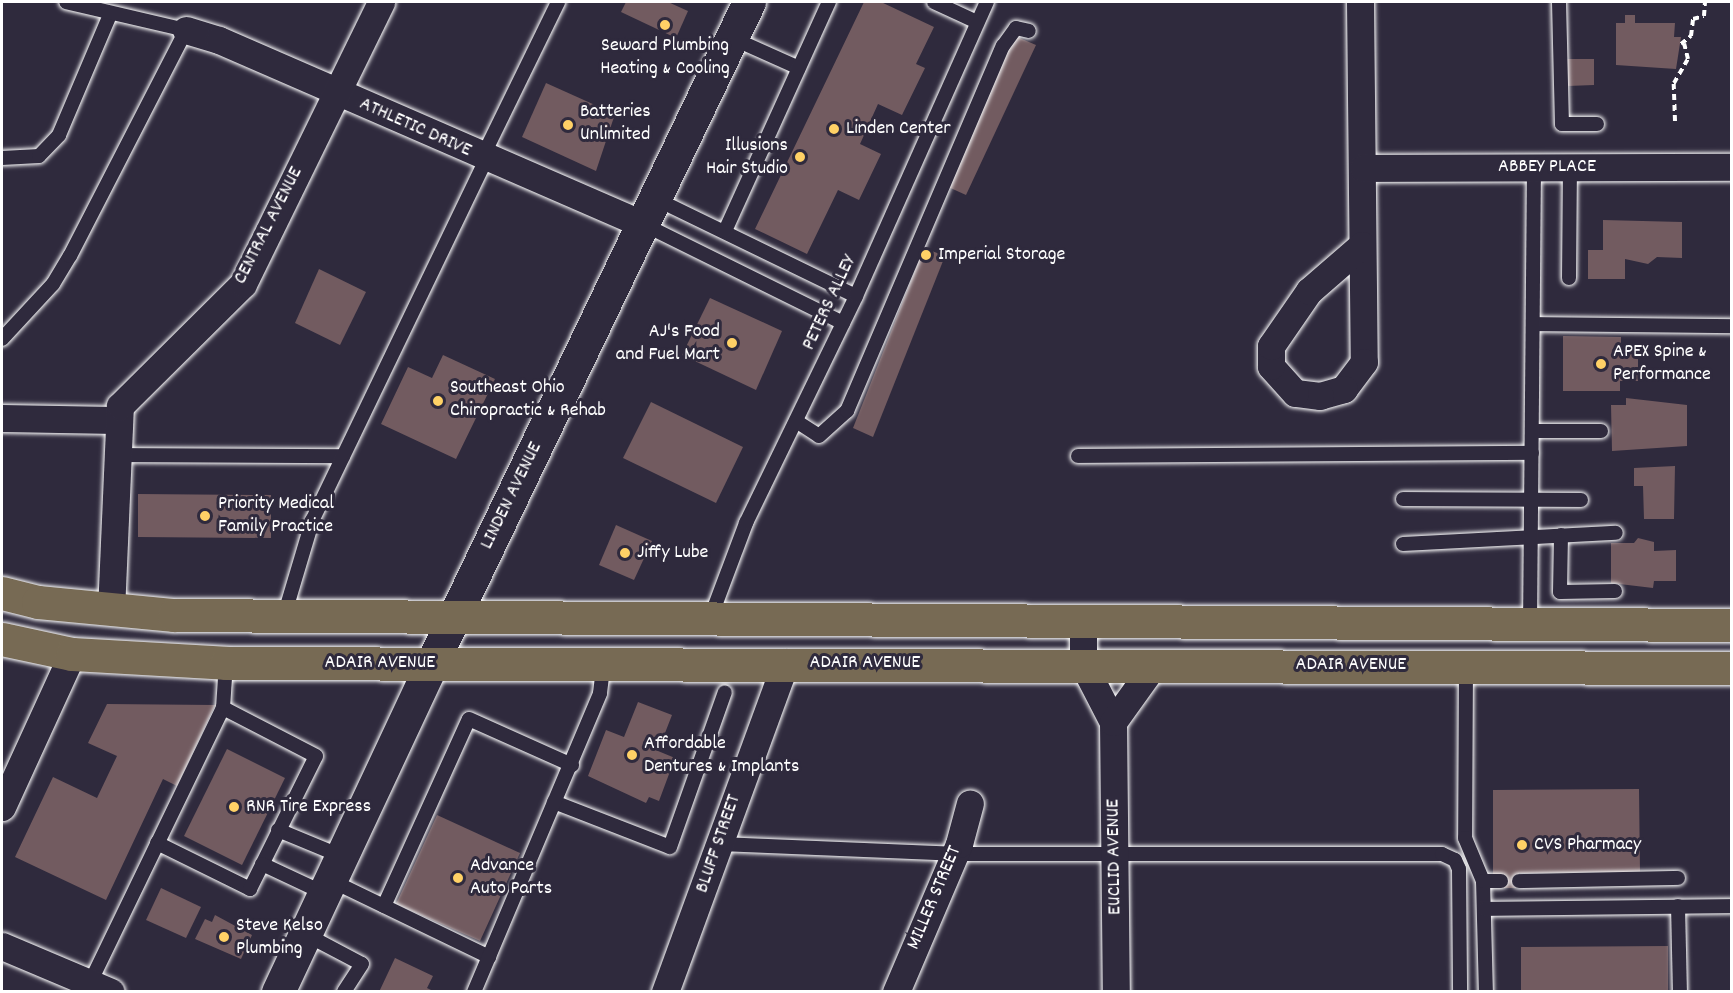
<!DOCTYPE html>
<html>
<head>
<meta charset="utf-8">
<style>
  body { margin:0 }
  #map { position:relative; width:1733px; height:993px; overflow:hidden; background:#2f2a3d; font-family:Dekko,sans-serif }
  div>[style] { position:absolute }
  .building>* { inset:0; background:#725b60 }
  .path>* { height:4px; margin-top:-2px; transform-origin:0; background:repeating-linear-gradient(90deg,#fff 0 6px,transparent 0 10.5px) }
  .roads { filter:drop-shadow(0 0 2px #fff) drop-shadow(0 0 2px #fff) }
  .service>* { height:14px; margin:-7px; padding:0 7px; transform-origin:7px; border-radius:7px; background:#2f2a3d }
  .minor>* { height:27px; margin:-13.5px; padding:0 13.5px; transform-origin:13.5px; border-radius:13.5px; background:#2f2a3d }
  .tertiary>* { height:33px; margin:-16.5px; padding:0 16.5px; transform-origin:16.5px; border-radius:16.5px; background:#2f2a3d }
  .secondary>* { height:33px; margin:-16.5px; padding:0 16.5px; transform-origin:16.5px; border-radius:16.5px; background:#2f2a3d }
  .primary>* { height:33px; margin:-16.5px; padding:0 16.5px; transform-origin:16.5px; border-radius:16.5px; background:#776a54 }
  .dots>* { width:16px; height:16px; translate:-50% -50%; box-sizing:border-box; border:3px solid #2f2a3d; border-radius:50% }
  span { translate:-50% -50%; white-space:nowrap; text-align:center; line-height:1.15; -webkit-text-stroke:6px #2f2a3d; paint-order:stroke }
  .poi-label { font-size:20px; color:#fff }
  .left { translate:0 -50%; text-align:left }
  .right { translate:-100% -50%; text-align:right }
  .street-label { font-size:20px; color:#fff }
  .frame { position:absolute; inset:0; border:3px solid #fff; pointer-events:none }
</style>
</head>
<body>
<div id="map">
  <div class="building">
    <div style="clip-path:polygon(626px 2px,668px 2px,688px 11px,676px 38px,621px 12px)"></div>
    <div style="clip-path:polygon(864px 2px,881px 2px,934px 27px,916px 64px,925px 68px,902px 115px,878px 104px,860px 144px,881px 154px,859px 200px,838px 190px,807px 254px,755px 229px)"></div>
    <div style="clip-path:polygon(1625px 15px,1635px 15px,1635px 23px,1675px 23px,1674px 37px,1681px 37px,1676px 69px,1616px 65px,1616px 23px,1625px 23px)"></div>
    <div style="clip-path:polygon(1015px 36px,1036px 45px,966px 195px,946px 186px)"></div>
    <div style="clip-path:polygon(1567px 59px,1594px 59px,1594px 85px,1568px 86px)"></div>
    <div style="clip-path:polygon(546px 83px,615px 114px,596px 171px,522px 137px)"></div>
    <div style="clip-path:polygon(1603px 220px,1682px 222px,1682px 258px,1657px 257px,1648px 264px,1625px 259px,1625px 279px,1588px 279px,1588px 250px,1603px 250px)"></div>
    <div style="clip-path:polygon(924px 248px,945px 256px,873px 437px,853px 428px)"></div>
    <div style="clip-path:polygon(319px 269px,366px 292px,340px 345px,295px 323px)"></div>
    <div style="clip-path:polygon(710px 298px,782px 331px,756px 390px,682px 355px)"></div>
    <div style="clip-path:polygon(1563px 336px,1621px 337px,1621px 348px,1638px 348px,1638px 381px,1620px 381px,1620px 391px,1563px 391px)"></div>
    <div style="clip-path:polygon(443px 355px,495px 379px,456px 459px,381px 424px,408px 367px,432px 378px)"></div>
    <div style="clip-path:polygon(1626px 398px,1687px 405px,1687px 446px,1612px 451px,1611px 405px,1626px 405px)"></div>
    <div style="clip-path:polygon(651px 402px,743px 447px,716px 503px,623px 458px)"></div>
    <div style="clip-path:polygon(1675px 466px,1674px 519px,1644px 519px,1643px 486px,1634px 486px,1634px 468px)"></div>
    <div style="clip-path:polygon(138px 494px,271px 495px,271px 538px,138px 537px)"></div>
    <div style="clip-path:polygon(616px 525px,652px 541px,634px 580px,599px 565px)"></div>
    <div style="clip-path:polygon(1638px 538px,1654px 542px,1654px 551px,1676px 550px,1676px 581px,1654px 581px,1653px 588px,1611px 583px,1611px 543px,1634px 543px)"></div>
    <div style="clip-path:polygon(638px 702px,672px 715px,658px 751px,675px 758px,659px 801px,649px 797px,646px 803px,588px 776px,606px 730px,624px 737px)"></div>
    <div style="clip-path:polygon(107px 704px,215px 705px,177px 786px,163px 779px,106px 900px,15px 857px,53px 777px,97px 798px,117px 756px,88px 743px)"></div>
    <div style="clip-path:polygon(227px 749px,285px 778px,242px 865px,184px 836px)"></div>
    <div style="clip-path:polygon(1639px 789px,1640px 872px,1519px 873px,1519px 888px,1501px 888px,1501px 874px,1493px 874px,1493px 790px)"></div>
    <div style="clip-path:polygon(437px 815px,520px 853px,480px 941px,396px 904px)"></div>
    <div style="clip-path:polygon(161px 888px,201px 907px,186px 938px,146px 920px)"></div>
    <div style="clip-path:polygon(215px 915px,252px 935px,241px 959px,195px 939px,205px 919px,212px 922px)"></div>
    <div style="clip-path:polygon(1668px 946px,1668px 992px,1521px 992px,1521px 947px)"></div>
    <div style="clip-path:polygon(395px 958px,433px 976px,427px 988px,435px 992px,379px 992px)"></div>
  </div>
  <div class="path">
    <div style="left:1681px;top:44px;width:13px;rotate:-39deg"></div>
    <div style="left:1691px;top:36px;width:17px;rotate:-83deg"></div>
    <div style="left:1693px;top:19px;width:11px;rotate:-15deg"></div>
    <div style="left:1704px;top:16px;width:14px;rotate:-86deg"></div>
    <div style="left:1675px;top:121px;width:38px;rotate:-92deg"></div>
    <div style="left:1674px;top:83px;width:28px;rotate:-60deg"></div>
    <div style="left:1688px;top:59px;width:16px;rotate:-104deg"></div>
  </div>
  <div class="roads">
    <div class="service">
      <div style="left:934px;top:2px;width:47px;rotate:24.9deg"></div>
      <div style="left:1559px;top:2px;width:122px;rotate:88.6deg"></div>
      <div style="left:1562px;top:124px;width:35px"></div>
      <div style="left:732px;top:38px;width:73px;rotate:24.1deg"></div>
      <div style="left:2px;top:158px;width:37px;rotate:-3deg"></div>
      <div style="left:39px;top:156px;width:29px;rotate:-46deg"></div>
      <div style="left:59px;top:135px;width:130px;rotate:-67deg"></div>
      <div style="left:482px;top:158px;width:174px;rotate:-64deg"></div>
      <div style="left:656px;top:199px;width:222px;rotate:25.9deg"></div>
      <div style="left:645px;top:225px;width:221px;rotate:26.3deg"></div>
      <div style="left:725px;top:231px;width:252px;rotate:-65.6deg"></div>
      <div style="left:1569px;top:278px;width:111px;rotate:-89.5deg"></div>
      <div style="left:1533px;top:324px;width:199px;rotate:0.6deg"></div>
      <div style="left:2px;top:339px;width:75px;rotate:-47.2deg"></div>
      <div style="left:53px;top:284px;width:33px;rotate:-59deg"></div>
      <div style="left:70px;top:256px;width:254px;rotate:-62.8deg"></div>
      <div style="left:186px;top:30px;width:123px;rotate:-166.9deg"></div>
      <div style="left:796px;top:421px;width:27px;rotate:33deg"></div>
      <div style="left:819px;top:436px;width:38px;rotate:-42deg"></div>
      <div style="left:847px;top:411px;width:397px;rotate:-66.9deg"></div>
      <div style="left:1003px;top:46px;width:22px;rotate:-54deg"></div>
      <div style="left:1016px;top:28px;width:13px;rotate:13deg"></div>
      <div style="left:1532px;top:431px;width:69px"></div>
      <div style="left:115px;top:455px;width:228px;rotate:0.3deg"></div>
      <div style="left:1078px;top:456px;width:454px;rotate:-0.4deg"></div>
      <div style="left:1403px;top:499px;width:178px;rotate:0.3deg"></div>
      <div style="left:1561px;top:535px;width:57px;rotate:91deg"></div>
      <div style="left:1560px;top:592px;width:55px;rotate:-1deg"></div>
      <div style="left:1403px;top:544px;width:213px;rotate:-3deg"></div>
      <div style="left:284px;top:616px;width:101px;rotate:-73.4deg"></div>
      <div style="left:313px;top:519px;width:399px;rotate:-64.3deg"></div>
      <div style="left:710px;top:619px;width:103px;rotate:-69.4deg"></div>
      <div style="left:746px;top:523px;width:252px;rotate:-64.1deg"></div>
      <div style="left:856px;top:296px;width:322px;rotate:-66deg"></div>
      <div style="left:1530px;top:624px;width:457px;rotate:-89.5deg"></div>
      <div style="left:1466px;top:666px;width:172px;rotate:90.3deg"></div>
      <div style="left:1465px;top:838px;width:47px;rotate:67.3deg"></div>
      <div style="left:1483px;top:881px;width:111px;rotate:88.5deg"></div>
      <div style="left:554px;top:802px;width:124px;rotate:21.2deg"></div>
      <div style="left:670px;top:847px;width:164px;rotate:-70.5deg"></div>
      <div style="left:278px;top:830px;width:68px;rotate:22.4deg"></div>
      <div style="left:157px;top:843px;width:104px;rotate:26.3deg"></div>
      <div style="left:250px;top:889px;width:148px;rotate:-63.6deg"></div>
      <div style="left:316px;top:756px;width:105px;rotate:-152.7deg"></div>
      <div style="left:720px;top:844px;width:234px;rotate:2.4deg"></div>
      <div style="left:954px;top:854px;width:488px"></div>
      <div style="left:1442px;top:854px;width:14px;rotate:25deg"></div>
      <div style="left:1455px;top:860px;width:10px;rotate:66deg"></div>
      <div style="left:1459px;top:869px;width:123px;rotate:89.5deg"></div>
      <div style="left:262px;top:864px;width:68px;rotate:25.1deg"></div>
      <div style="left:330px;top:880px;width:177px;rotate:25.8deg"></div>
      <div style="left:1483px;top:881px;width:18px"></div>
      <div style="left:1519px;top:881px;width:159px;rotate:-1.1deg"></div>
      <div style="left:384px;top:906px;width:205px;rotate:-65.6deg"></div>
      <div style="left:469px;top:719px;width:113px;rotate:24.1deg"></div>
      <div style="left:1678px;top:906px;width:86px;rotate:88.7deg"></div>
      <div style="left:1484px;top:909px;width:248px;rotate:-0.7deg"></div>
      <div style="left:305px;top:934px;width:64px;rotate:27.8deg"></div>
      <div style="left:362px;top:964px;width:33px;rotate:123deg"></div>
      <div style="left:88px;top:987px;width:310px;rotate:-64.2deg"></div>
      <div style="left:223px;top:708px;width:45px;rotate:-86.2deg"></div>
      <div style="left:474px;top:992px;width:324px;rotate:-67.1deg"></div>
      <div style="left:600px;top:693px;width:31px;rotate:-83deg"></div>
    </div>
    <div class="minor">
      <div style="left:1360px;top:2px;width:360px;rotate:89.4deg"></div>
      <div style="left:1364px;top:362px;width:34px;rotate:127deg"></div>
      <div style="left:1344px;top:389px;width:25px;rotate:164deg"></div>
      <div style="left:1320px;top:396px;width:25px;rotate:-173deg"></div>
      <div style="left:1295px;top:393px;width:36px;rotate:-132deg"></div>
      <div style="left:1271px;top:366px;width:20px;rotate:-90deg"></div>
      <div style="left:1271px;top:346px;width:67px;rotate:-55.4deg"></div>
      <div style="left:1309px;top:291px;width:70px;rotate:-41deg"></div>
      <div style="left:186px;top:30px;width:34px;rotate:17deg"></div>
      <div style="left:219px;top:40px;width:464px;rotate:23.5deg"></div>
      <div style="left:1363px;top:168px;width:369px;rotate:-0.2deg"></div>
      <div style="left:2px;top:418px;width:113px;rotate:1deg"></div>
      <div style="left:111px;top:611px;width:205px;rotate:-87.5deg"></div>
      <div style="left:120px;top:406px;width:173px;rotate:-44.8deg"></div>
      <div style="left:243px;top:284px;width:314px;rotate:-63.9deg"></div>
      <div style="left:1083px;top:620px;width:44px;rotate:90deg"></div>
      <div style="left:1083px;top:664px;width:65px;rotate:62.7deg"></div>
      <div style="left:1113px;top:722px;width:270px;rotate:89.4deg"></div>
      <div style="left:1113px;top:722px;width:70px;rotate:-54.3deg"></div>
      <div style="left:2px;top:807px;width:168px;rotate:-65.4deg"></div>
      <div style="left:2px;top:946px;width:118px;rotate:22.9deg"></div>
      <div style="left:665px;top:992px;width:351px;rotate:-69.9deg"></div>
      <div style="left:896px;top:992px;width:161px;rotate:-66.9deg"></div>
      <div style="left:959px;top:844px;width:42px;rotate:-75deg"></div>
    </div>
    <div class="tertiary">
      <div style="left:278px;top:992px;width:363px;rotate:-64.9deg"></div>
    </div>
    <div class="secondary">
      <div style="left:432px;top:663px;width:733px;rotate:-64.38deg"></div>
    </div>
    <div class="primary">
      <div style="left:2px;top:593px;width:37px;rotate:14deg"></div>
      <div style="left:38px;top:602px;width:137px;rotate:5.5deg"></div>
      <div style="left:174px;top:615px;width:1558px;rotate:0.37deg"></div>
      <div style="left:2px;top:639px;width:72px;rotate:12.1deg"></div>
      <div style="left:72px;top:654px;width:154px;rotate:3.3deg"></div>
      <div style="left:226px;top:663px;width:1506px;rotate:0.19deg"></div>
    </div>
  </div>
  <div class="dots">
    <div style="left:665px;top:25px;background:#ffd166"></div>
    <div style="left:568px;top:125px;background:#ffd166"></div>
    <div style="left:834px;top:129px;background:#ffd166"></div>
    <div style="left:800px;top:157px;background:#ffd166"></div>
    <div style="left:926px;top:255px;background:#ffd166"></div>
    <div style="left:732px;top:343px;background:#ffd166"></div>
    <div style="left:1601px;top:364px;background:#ffd166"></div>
    <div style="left:438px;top:401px;background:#ffd166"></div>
    <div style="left:205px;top:516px;background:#ffd166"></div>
    <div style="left:625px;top:553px;background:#ffd166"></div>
    <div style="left:632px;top:755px;background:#ffd166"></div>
    <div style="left:234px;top:807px;background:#ffd166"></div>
    <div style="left:1522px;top:845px;background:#ffd166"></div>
    <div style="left:458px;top:878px;background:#ffd166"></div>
    <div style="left:224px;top:937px;background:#ffd166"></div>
  </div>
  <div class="poi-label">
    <span style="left:665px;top:58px">Seward Plumbing<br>Heating &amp; Cooling</span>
    <span class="left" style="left:580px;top:124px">Batteries<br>Unlimited</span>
    <span class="left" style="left:846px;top:129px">Linden Center</span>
    <span class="right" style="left:788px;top:158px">Illusions<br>Hair Studio</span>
    <span class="left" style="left:938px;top:255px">Imperial Storage</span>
    <span class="right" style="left:720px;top:344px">AJ's Food<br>and Fuel Mart</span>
    <span class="left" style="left:1613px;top:364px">APEX Spine &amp;<br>Performance</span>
    <span class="left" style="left:450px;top:400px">Southeast Ohio<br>Chiropractic &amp; Rehab</span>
    <span class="left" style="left:218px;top:516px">Priority Medical<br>Family Practice</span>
    <span class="left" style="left:637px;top:553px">Jiffy Lube</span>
    <span class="left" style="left:644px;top:756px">Affordable<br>Dentures &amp; Implants</span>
    <span class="left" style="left:246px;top:807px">RNR Tire Express</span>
    <span class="left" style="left:1534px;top:845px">CVS Pharmacy</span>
    <span class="left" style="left:470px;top:878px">Advance<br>Auto Parts</span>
    <span class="left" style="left:236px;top:938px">Steve Kelso<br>Plumbing</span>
  </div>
  <div class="street-label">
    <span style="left:415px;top:128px;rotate:24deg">ATHLETIC DRIVE</span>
    <span style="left:1547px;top:167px">ABBEY PLACE</span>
    <span style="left:269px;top:226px;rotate:-63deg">CENTRAL AVENUE</span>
    <span style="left:830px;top:303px;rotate:-65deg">PETERS ALLEY</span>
    <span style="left:512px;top:496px;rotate:-64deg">LINDEN AVENUE</span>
    <span style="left:380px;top:663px">ADAIR AVENUE</span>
    <span style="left:865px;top:663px">ADAIR AVENUE</span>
    <span style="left:1351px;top:665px">ADAIR AVENUE</span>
    <span style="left:719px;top:844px;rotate:-71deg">BLUFF STREET</span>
    <span style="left:1115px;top:857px;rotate:-91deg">EUCLID AVENUE</span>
    <span style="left:935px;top:898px;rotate:-67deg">MILLER STREET</span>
  </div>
  <div class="frame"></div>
</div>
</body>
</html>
